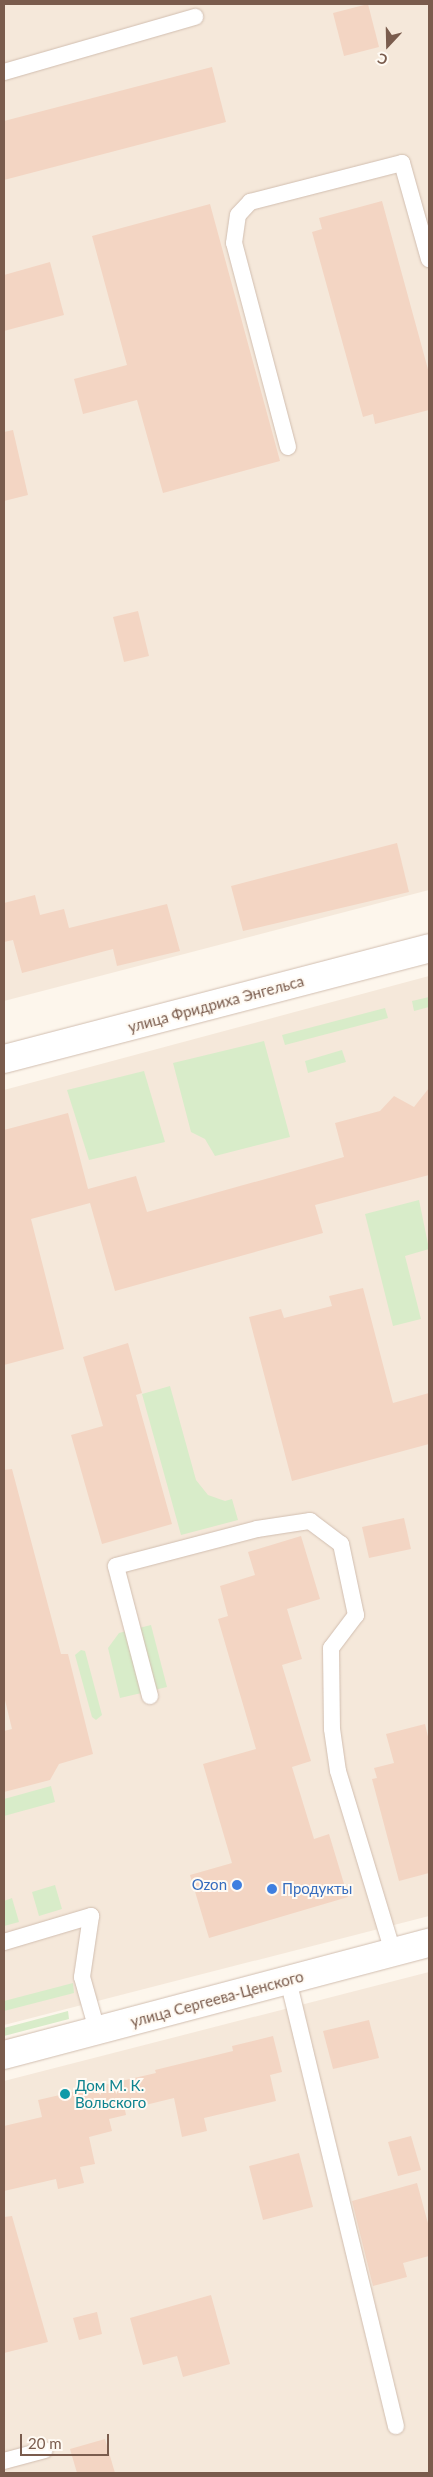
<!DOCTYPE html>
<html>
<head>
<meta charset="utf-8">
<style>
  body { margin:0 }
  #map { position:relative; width:433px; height:2477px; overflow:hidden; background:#fdf6ec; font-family:Lato,sans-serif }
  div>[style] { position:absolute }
  .residential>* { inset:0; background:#f5e8da }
  .green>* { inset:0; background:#d8ecc9 }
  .building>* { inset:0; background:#f3d5c3 }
  .roads { filter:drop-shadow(0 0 1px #d1beb0) drop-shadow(0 0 1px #d1beb0) }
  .service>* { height:16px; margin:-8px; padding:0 8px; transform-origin:8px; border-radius:8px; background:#fff }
  .minor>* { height:28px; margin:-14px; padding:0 14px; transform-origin:14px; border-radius:14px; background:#fff }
  .dots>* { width:14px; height:14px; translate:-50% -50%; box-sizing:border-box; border:2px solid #fffaf3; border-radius:50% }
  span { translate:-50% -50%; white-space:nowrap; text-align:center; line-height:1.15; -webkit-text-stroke:4px #fffaf3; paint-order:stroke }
  .street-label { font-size:15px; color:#7a5c4d }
  .shop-label { font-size:15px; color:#366cbe }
  .right { translate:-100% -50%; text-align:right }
  .left { translate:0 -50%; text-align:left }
  .culture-label { font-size:15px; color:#0d838f }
  .frame { position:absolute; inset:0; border:5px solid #7a5c4d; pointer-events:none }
  .north { position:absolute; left:363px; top:20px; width:50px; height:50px; -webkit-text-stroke:4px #fffaf3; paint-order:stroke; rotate:201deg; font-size:14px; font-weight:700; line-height:20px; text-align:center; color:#7a5c4d }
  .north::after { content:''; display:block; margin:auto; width:18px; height:22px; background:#7a5c4d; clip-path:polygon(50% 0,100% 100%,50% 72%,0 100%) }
  .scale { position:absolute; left:20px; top:2434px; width:89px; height:22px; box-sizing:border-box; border:2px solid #7a5c4d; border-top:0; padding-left:6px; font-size:15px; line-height:18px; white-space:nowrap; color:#7a5c4d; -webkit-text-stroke:4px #fffaf3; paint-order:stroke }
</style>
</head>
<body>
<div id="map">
  <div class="residential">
    <div style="clip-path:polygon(4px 4px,429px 4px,429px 890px,4px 1001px)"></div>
    <div style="clip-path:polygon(429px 976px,429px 1916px,4px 2025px,4px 1090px)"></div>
    <div style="clip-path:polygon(429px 1972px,429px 2473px,4px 2473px,4px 2081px)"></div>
  </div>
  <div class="green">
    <div style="clip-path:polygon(429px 997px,429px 1007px,414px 1011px,412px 1001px)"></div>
    <div style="clip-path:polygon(385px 1008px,388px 1018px,285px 1045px,282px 1035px)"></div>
    <div style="clip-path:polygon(264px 1041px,290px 1137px,215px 1156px,205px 1139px,191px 1132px,173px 1063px)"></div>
    <div style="clip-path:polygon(342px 1050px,346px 1062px,308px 1073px,305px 1061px)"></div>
    <div style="clip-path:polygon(144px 1071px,165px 1142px,89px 1160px,67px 1090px)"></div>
    <div style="clip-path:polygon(419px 1200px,429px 1249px,405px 1256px,421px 1319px,393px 1326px,365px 1214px)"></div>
    <div style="clip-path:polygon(170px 1386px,196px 1480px,208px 1495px,225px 1501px,232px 1499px,238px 1520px,181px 1535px,142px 1394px)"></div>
    <div style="clip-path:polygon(151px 1625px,167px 1687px,120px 1698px,108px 1648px,119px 1633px)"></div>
    <div style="clip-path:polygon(81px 1650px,85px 1651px,102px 1715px,96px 1720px,92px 1717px,75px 1655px)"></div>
    <div style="clip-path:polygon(51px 1786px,55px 1802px,4px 1816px,4px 1799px)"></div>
    <div style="clip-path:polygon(55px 1885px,62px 1909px,39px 1916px,32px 1892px)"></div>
    <div style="clip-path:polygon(12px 1898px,19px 1922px,4px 1926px,4px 1901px)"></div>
    <div style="clip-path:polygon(73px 1983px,74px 1993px,4px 2011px,4px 2001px)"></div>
    <div style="clip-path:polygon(68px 2011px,69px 2019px,4px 2036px,4px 2028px)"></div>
  </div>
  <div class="building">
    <div style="clip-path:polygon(368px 4px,379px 47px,344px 56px,333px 13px)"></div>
    <div style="clip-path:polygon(212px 67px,226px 122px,4px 180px,4px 121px)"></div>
    <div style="clip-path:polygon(382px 201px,429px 373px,429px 410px,375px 424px,373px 414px,363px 417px,312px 232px,322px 229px,319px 218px)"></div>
    <div style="clip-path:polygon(210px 204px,280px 461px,163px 493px,137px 400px,83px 414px,74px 379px,127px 365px,92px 236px)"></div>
    <div style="clip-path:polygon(50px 262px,64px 315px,4px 331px,4px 275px)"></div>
    <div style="clip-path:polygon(13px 430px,28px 495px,4px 501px,4px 432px)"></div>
    <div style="clip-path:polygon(138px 611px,149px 656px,124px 662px,113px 617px)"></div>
    <div style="clip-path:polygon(397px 843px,409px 892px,243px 931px,231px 886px)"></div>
    <div style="clip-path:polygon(35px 895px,40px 915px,64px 909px,69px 928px,167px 904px,180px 951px,117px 966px,113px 949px,22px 973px,13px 940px,4px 942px,4px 903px)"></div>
    <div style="clip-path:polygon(429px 1088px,429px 1175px,315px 1205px,323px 1233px,115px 1291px,90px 1203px,31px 1219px,64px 1349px,4px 1365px,4px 1130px,68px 1113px,88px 1189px,136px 1176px,147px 1212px,344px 1157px,335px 1123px,380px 1111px,394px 1096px,414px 1107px)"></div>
    <div style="clip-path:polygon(363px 1288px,393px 1403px,429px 1393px,429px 1444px,292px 1481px,249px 1317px,281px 1309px,284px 1318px,332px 1306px,329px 1296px)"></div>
    <div style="clip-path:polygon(128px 1343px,142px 1393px,136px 1395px,172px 1524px,102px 1544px,71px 1435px,103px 1426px,83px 1357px)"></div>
    <div style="clip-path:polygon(12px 1469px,61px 1654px,68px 1654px,93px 1754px,59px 1764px,50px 1780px,4px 1792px,4px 1731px,12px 1729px,4px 1696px,4px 1470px)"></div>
    <div style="clip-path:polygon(404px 1518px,411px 1549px,369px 1558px,362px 1527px)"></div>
    <div style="clip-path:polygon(301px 1536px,320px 1599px,287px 1609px,302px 1659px,282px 1665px,311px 1761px,292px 1767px,314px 1839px,329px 1834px,348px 1897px,209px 1938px,190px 1875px,232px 1863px,203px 1764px,256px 1749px,218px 1619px,228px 1616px,220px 1586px,255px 1575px,248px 1552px)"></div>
    <div style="clip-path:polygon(425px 1724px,429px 1741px,429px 1873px,399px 1881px,372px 1779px,377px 1778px,374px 1768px,394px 1763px,386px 1734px)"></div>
    <div style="clip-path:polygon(369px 2020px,379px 2058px,333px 2069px,323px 2031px)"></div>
    <div style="clip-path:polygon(273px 2036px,282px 2072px,270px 2075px,276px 2101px,204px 2118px,207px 2131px,182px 2137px,174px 2098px,125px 2110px,126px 2115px,109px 2119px,112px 2131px,89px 2137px,95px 2164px,80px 2167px,84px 2183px,58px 2189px,56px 2179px,4px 2191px,4px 2126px,42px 2117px,38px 2100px,156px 2073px,155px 2070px,233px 2051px,232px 2046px)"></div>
    <div style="clip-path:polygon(411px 2136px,421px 2170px,398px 2176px,388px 2142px)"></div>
    <div style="clip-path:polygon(299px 2153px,313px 2207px,263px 2220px,249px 2166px)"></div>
    <div style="clip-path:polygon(417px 2183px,429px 2227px,429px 2256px,403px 2263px,407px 2277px,373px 2286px,352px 2201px)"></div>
    <div style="clip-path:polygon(12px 2216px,48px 2342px,4px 2353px,4px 2217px)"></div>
    <div style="clip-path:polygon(211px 2295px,230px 2364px,183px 2377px,177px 2356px,143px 2365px,130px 2318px)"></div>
    <div style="clip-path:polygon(97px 2312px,102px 2334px,79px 2340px,73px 2318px)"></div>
    <div style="clip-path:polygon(105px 2439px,115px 2473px,77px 2473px,70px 2449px)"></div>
  </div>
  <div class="roads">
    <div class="service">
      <div style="left:4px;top:72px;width:199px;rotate:-16.1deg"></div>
      <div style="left:288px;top:447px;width:211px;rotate:-104.8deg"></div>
      <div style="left:234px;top:243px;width:28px;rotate:-82deg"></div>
      <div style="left:238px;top:215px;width:18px;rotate:-47deg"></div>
      <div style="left:250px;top:202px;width:157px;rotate:-14.4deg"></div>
      <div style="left:402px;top:163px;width:100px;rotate:74.3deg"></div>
      <div style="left:150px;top:1696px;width:134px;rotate:-104.7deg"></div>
      <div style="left:116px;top:1566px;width:146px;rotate:-14.7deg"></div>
      <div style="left:257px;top:1529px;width:54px;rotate:-8.6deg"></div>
      <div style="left:310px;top:1521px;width:39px;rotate:37deg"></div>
      <div style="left:341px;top:1544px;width:73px;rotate:78.1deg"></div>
      <div style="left:356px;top:1615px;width:41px;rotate:127.1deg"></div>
      <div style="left:331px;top:1648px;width:81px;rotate:89.3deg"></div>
      <div style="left:332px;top:1729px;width:42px;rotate:81.9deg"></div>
      <div style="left:338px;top:1771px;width:189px;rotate:73.1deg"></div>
      <div style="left:4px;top:1942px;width:91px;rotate:-16.6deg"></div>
      <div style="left:91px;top:1916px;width:62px;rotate:98.4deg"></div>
      <div style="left:82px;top:1977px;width:55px;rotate:74.2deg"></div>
      <div style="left:288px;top:1980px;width:459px;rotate:76.4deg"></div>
      <div style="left:4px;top:2461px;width:42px;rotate:-15deg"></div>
    </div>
    <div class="minor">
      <div style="left:4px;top:1059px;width:439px;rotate:-14.6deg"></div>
      <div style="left:4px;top:2055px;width:440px;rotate:-14.8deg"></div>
    </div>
  </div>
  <div class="dots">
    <div style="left:237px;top:1885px;background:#3f7fe0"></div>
    <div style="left:272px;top:1889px;background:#3f7fe0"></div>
    <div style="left:65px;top:2094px;background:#0f9aa8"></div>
  </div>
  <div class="street-label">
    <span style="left:216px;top:1004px;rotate:-15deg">улица Фридриха Энгельса</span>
    <span style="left:217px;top:1999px;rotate:-15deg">улица Сергеева-Ценского</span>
  </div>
  <div class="shop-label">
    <span class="right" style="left:227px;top:1885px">Ozon</span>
    <span class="left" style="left:282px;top:1889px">Продукты</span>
  </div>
  <div class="culture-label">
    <span class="left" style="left:75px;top:2094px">Дом М. К.<br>Вольского</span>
  </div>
  <div class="frame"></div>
  <div class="north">С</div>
  <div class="scale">20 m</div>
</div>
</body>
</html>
